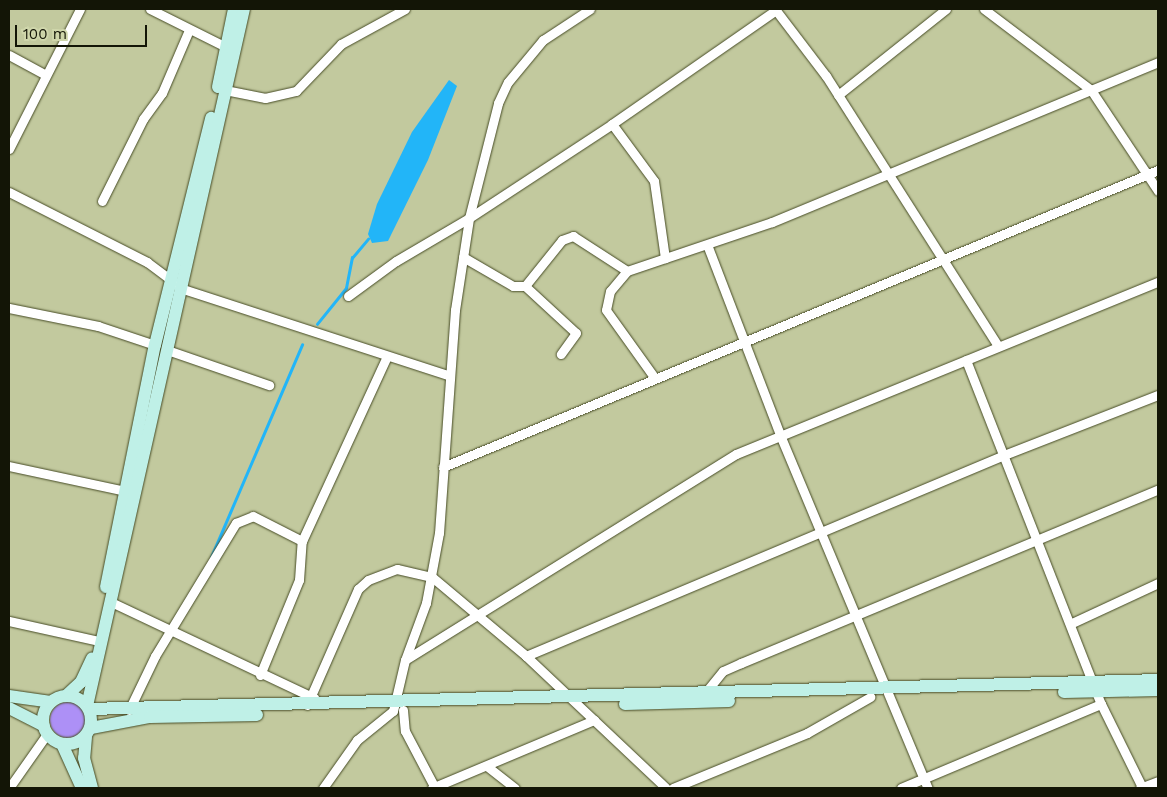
<!DOCTYPE html>
<html>
<head>
<meta charset="utf-8">
<style>
  body { margin:0 }
  #map { position:relative; width:1167px; height:797px; overflow:hidden; background:#c2c99e; font-family:"Work Sans",sans-serif }
  div>[style] { position:absolute }
  .green>* { inset:0; background:#ad90f6 }
  .round { border-radius:50% }
  .water>* { inset:0; background:#22b5f8 }
  .stream>* { height:2.5px; margin:-1.25px; padding:0 1.25px; transform-origin:1.25px; border-radius:1.25px; background:#22b5f8 }
  .roads { filter:drop-shadow(0 0 1px #474c26) drop-shadow(0 0 1px #474c26) }
  .street>* { height:9px; margin:-4.5px; padding:0 4.5px; transform-origin:4.5px; border-radius:4.5px; background:#fff }
  .secondary>* { height:12px; margin:-6px; padding:0 6px; transform-origin:6px; border-radius:6px; background:#bff0e7 }
  .secondary>.ring { margin:-6px; padding:0; box-sizing:content-box; background:none; border:12px solid #bff0e7; border-radius:50% }
  span { translate:-50% -50%; white-space:nowrap; text-align:center; line-height:1.15; -webkit-text-stroke:4.5px #cfd6ab; paint-order:stroke }
  .frame { position:absolute; inset:0; border:10px solid #131506; pointer-events:none }
  .scale { position:absolute; left:15px; top:25px; width:132px; height:22px; box-sizing:border-box; border:2px solid #131506; border-top:0; padding-left:6px; font-size:15px; line-height:18px; white-space:nowrap; color:#131506; -webkit-text-stroke:4px #cfd6ab; paint-order:stroke }
</style>
</head>
<body>
<div id="map">
  <div class="green">
    <div class="round" style="left:50px;top:702px;width:36px;height:36px"></div>
  </div>
  <div class="water">
    <div style="clip-path:polygon(449px 80px,457px 86px,428px 160px,388px 241px,372px 243px,368px 234px,377px 204px,412px 132px)"></div>
  </div>
  <div class="stream">
    <div style="left:317px;top:324px;width:46px;rotate:-51.1deg"></div>
    <div style="left:346px;top:288px;width:31px;rotate:-79deg"></div>
    <div style="left:352px;top:258px;width:25px;rotate:-50deg"></div>
    <div style="left:211px;top:557px;width:231px;rotate:-66.8deg"></div>
  </div>
  <div class="roads">
    <div class="street">
      <div style="left:150px;top:9px;width:85px;rotate:26.6deg"></div>
      <div style="left:775px;top:9px;width:84px;rotate:52.7deg"></div>
      <div style="left:826px;top:76px;width:320px;rotate:57.5deg"></div>
      <div style="left:984px;top:9px;width:134px;rotate:37.1deg"></div>
      <div style="left:1091px;top:90px;width:121px;rotate:56.4deg"></div>
      <div style="left:9px;top:55px;width:42px;rotate:28.4deg"></div>
      <div style="left:225px;top:90px;width:41px;rotate:11.3deg"></div>
      <div style="left:265px;top:98px;width:32px;rotate:-13deg"></div>
      <div style="left:296px;top:91px;width:65px;rotate:-46.2deg"></div>
      <div style="left:341px;top:44px;width:73px;rotate:-28.7deg"></div>
      <div style="left:838px;top:95px;width:138px;rotate:-38.5deg"></div>
      <div style="left:612px;top:124px;width:71px;rotate:53.6deg"></div>
      <div style="left:654px;top:181px;width:78px;rotate:81.9deg"></div>
      <div style="left:9px;top:149px;width:157px;rotate:-63.1deg"></div>
      <div style="left:9px;top:192px;width:155px;rotate:26.9deg"></div>
      <div style="left:147px;top:262px;width:45px;rotate:36.9deg"></div>
      <div style="left:183px;top:289px;width:279px;rotate:18deg"></div>
      <div style="left:102px;top:201px;width:92px;rotate:-63.4deg"></div>
      <div style="left:143px;top:119px;width:32px;rotate:-54deg"></div>
      <div style="left:162px;top:93px;width:69px;rotate:-66.8deg"></div>
      <div style="left:708px;top:247px;width:201px;rotate:69deg"></div>
      <div style="left:780px;top:435px;width:383px;rotate:67.3deg"></div>
      <div style="left:463px;top:257px;width:58px;rotate:30.1deg"></div>
      <div style="left:513px;top:286px;width:12px"></div>
      <div style="left:525px;top:286px;width:59px;rotate:-51.2deg"></div>
      <div style="left:562px;top:240px;width:12px;rotate:-20deg"></div>
      <div style="left:573px;top:236px;width:64px;rotate:32.9deg"></div>
      <div style="left:627px;top:271px;width:153px;rotate:-18.7deg"></div>
      <div style="left:772px;top:222px;width:418px;rotate:-22.5deg"></div>
      <div style="left:627px;top:271px;width:26px;rotate:130deg"></div>
      <div style="left:610px;top:291px;width:19px;rotate:102deg"></div>
      <div style="left:606px;top:310px;width:82px;rotate:54.4deg"></div>
      <div style="left:525px;top:286px;width:69px;rotate:42.7deg"></div>
      <div style="left:576px;top:333px;width:26px;rotate:126deg"></div>
      <div style="left:348px;top:296px;width:59px;rotate:-36.1deg"></div>
      <div style="left:396px;top:261px;width:85px;rotate:-30.5deg"></div>
      <div style="left:469px;top:218px;width:171px;rotate:-33.3deg"></div>
      <div style="left:612px;top:124px;width:200px;rotate:-34.8deg"></div>
      <div style="left:9px;top:308px;width:91px;rotate:11.4deg"></div>
      <div style="left:98px;top:326px;width:60px;rotate:18.4deg"></div>
      <div style="left:170px;top:351px;width:105px;rotate:19deg"></div>
      <div style="left:966px;top:360px;width:370px;rotate:68.6deg"></div>
      <div style="left:1101px;top:704px;width:93px;rotate:63.7deg"></div>
      <div style="left:9px;top:466px;width:120px;rotate:12.1deg"></div>
      <div style="left:443px;top:467px;width:774px;rotate:-22.56deg"></div>
      <div style="left:111px;top:602px;width:225px;rotate:25.3deg"></div>
      <div style="left:9px;top:621px;width:88px;rotate:12.5deg"></div>
      <div style="left:1072px;top:623px;width:95px;rotate:-24.9deg"></div>
      <div style="left:526px;top:656px;width:519px;rotate:-22.81deg"></div>
      <div style="left:1004px;top:455px;width:165px;rotate:-21.3deg"></div>
      <div style="left:405px;top:660px;width:390px;rotate:-31.9deg"></div>
      <div style="left:736px;top:454px;width:456px;rotate:-22.2deg"></div>
      <div style="left:260px;top:675px;width:103px;rotate:-67.7deg"></div>
      <div style="left:299px;top:580px;width:39px;rotate:-86deg"></div>
      <div style="left:302px;top:541px;width:201px;rotate:-65.3deg"></div>
      <div style="left:705px;top:693px;width:28px;rotate:-51deg"></div>
      <div style="left:723px;top:671px;width:20px;rotate:-24deg"></div>
      <div style="left:741px;top:663px;width:452px;rotate:-22.6deg"></div>
      <div style="left:307px;top:705px;width:127px;rotate:-66.3deg"></div>
      <div style="left:358px;top:589px;width:13px;rotate:-42deg"></div>
      <div style="left:368px;top:580px;width:31px;rotate:-21deg"></div>
      <div style="left:397px;top:569px;width:36px;rotate:13deg"></div>
      <div style="left:432px;top:577px;width:123px;rotate:40deg"></div>
      <div style="left:526px;top:656px;width:192px;rotate:43.3deg"></div>
      <div style="left:129px;top:710px;width:60px;rotate:-64.3deg"></div>
      <div style="left:155px;top:656px;width:156px;rotate:-58.7deg"></div>
      <div style="left:236px;top:523px;width:18px;rotate:-22deg"></div>
      <div style="left:253px;top:516px;width:55px;rotate:27deg"></div>
      <div style="left:403px;top:710px;width:21px;rotate:85deg"></div>
      <div style="left:405px;top:731px;width:64px;rotate:62.2deg"></div>
      <div style="left:488px;top:767px;width:34px;rotate:38deg"></div>
      <div style="left:9px;top:788px;width:66px;rotate:-54.9deg"></div>
      <div style="left:323px;top:788px;width:59px;rotate:-54.7deg"></div>
      <div style="left:357px;top:740px;width:46px;rotate:-38.9deg"></div>
      <div style="left:393px;top:711px;width:52px;rotate:-76.8deg"></div>
      <div style="left:405px;top:660px;width:61px;rotate:-69.8deg"></div>
      <div style="left:426px;top:603px;width:71px;rotate:-79.5deg"></div>
      <div style="left:439px;top:533px;width:224px;rotate:-85.9deg"></div>
      <div style="left:455px;top:310px;width:93px;rotate:-81.3deg"></div>
      <div style="left:469px;top:218px;width:119px;rotate:-75.8deg"></div>
      <div style="left:498px;top:103px;width:23px;rotate:-65deg"></div>
      <div style="left:508px;top:82px;width:55px;rotate:-50.2deg"></div>
      <div style="left:543px;top:40px;width:56px;rotate:-33.4deg"></div>
      <div style="left:432px;top:788px;width:176px;rotate:-22.8deg"></div>
      <div style="left:673px;top:788px;width:145px;rotate:-22.3deg"></div>
      <div style="left:807px;top:733px;width:73px;rotate:-29.7deg"></div>
      <div style="left:901px;top:788px;width:217px;rotate:-22.8deg"></div>
      <div style="left:1140px;top:788px;width:19px;rotate:-21deg"></div>
    </div>
    <div class="secondary">
      <div style="left:218px;top:87px;width:80px;rotate:-78.4deg"></div>
      <div style="left:106px;top:587px;width:247px;rotate:-78.6deg"></div>
      <div style="left:155px;top:345px;width:234px;rotate:-76.1deg"></div>
      <div style="left:1064px;top:692px;width:94px;rotate:-1.2deg"></div>
      <div class="ring" style="left:43px;top:696px;width:36px;height:36px"></div>
      <div style="left:9px;top:696px;width:42px;rotate:8.1deg"></div>
      <div style="left:66px;top:696px;width:21px;rotate:-43deg"></div>
      <div style="left:81px;top:682px;width:26px;rotate:-65deg"></div>
      <div style="left:625px;top:704px;width:104px;rotate:-1.7deg"></div>
      <div style="left:87px;top:706px;width:714px;rotate:-77.31deg"></div>
      <div style="left:9px;top:708px;width:39px;rotate:27deg"></div>
      <div style="left:89px;top:709px;width:1069px;rotate:-1.55deg"></div>
      <div style="left:91px;top:728px;width:60px;rotate:-10.6deg"></div>
      <div style="left:150px;top:717px;width:107px;rotate:-1.1deg"></div>
      <div style="left:86px;top:737px;width:21px;rotate:95deg"></div>
      <div style="left:84px;top:758px;width:31px;rotate:75deg"></div>
      <div style="left:62px;top:744px;width:48px;rotate:65.6deg"></div>
    </div>
  </div>
  <div class="frame"></div>
  <div class="scale">100 m</div>
</div>
</body>
</html>
